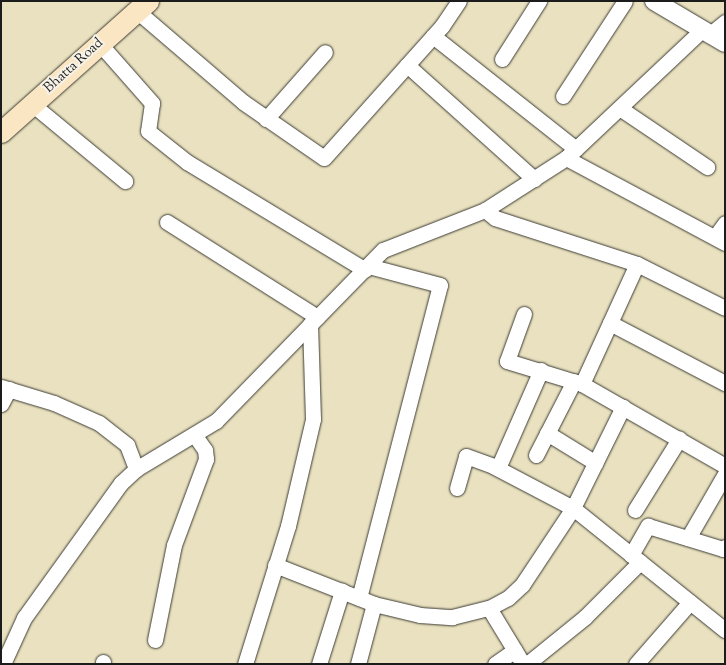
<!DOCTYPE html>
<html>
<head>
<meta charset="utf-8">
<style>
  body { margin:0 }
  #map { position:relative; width:726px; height:665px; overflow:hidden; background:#e9e1bf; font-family:"Sorts Mill Goudy",serif }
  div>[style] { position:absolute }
  .roads { filter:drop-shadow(0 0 1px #3b3a34) drop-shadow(0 0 1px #3b3a34) }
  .minor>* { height:15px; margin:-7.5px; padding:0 7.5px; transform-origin:7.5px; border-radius:7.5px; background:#fff }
  .tertiary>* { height:18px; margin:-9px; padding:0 9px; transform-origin:9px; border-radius:9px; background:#fff }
  .secondary>* { height:21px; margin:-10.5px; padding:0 10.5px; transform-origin:10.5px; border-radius:10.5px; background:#fbe6c4 }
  span { translate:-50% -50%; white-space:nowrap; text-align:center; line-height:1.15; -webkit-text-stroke:4px #f7f3e8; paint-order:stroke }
  .street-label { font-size:14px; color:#1c1c1c }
  .frame { position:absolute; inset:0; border:2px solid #1c1c1c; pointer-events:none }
</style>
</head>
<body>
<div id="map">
  <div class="roads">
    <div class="minor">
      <div style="left:137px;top:11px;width:140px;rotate:40.6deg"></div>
      <div style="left:243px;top:102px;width:98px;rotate:34.7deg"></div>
      <div style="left:324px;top:158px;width:177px;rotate:-48.2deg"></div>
      <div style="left:442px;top:26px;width:30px;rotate:-56deg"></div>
      <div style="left:709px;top:35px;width:21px;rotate:-39deg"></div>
      <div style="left:433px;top:36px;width:182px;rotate:38.3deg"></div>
      <div style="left:100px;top:44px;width:79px;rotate:48.6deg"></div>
      <div style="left:152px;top:103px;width:28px;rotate:98deg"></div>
      <div style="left:148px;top:131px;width:50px;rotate:38.5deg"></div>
      <div style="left:187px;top:162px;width:208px;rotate:31.2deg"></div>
      <div style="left:502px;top:59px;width:69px;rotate:-57.5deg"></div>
      <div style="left:407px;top:65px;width:171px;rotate:41.9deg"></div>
      <div style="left:563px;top:96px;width:113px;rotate:-56.9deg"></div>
      <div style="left:32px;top:104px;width:121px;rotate:39.6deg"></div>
      <div style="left:621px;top:109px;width:104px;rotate:34deg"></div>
      <div style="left:266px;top:119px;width:89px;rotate:-48.6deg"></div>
      <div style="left:566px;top:158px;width:180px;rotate:28.1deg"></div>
      <div style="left:485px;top:210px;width:13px;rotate:39deg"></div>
      <div style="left:495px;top:218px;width:149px;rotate:17.9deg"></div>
      <div style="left:637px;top:264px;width:98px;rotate:26.6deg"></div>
      <div style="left:167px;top:222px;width:178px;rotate:32.3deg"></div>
      <div style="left:715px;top:237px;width:17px;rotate:-54deg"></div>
      <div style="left:524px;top:314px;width:50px;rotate:109.9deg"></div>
      <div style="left:507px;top:361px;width:78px;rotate:17deg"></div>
      <div style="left:582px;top:384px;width:165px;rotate:29.8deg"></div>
      <div style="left:610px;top:323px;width:130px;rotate:27.6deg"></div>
      <div style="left:582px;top:384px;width:132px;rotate:-65.4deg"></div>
      <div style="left:1px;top:387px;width:55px;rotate:16.8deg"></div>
      <div style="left:54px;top:403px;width:49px;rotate:24deg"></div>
      <div style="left:99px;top:423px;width:36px;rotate:38deg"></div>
      <div style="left:127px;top:445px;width:26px;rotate:69deg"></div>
      <div style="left:1px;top:404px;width:17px;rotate:-62deg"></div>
      <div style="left:547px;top:433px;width:57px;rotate:31.5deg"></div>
      <div style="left:536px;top:455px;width:83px;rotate:-62.8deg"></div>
      <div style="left:498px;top:468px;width:107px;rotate:-66.3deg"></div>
      <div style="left:457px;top:488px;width:33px;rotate:-74deg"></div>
      <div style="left:466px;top:456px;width:29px;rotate:20deg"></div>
      <div style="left:493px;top:466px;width:90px;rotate:27.7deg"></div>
      <div style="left:573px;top:508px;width:195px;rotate:38.8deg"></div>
      <div style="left:635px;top:510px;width:84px;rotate:-58.2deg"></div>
      <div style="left:688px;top:538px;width:74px;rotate:-60deg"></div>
      <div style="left:631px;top:555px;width:34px;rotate:-60deg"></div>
      <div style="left:648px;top:526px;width:78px;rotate:17deg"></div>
      <div style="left:723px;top:549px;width:3px;rotate:-45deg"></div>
      <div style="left:275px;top:565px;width:106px;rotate:21.5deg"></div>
      <div style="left:374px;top:604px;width:47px;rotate:13.4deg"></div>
      <div style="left:420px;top:615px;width:32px;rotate:4deg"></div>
      <div style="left:452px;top:617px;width:38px;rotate:-14deg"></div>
      <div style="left:489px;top:608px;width:21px;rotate:-28deg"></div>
      <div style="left:508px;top:598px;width:19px;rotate:-43deg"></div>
      <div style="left:522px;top:585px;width:92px;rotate:-56.5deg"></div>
      <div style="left:573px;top:508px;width:113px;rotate:-63.7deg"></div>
      <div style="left:359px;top:598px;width:323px;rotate:-75.5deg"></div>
      <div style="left:440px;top:285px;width:74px;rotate:-165.2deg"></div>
      <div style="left:489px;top:608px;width:66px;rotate:58.7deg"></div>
      <div style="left:155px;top:640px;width:97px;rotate:-78.7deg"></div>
      <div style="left:174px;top:545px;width:92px;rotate:-69.6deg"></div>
      <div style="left:206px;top:459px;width:9px;rotate:-96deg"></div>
      <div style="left:205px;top:450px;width:19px;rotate:-125deg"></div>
      <div style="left:3px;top:664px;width:51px;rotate:-65.5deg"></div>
      <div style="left:24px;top:618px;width:166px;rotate:-54.3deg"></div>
      <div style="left:121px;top:483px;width:21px;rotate:-43deg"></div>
      <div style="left:136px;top:469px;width:93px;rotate:-31deg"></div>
      <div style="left:216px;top:421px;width:239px;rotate:-45.7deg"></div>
      <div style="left:383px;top:250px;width:110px;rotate:-21.4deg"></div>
      <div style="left:485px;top:210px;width:96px;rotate:-32.7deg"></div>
      <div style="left:566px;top:158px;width:185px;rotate:-43.3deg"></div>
      <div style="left:103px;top:664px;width:2px;rotate:-90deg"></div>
      <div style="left:245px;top:664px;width:145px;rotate:-72.7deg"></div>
      <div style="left:288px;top:526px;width:110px;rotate:-76.8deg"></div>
      <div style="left:313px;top:419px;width:95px;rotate:-91.8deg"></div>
      <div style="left:319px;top:664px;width:77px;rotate:-72.5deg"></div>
      <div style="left:358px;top:664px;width:62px;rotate:-75.1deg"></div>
      <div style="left:495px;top:664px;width:24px;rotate:-35deg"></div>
      <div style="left:527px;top:664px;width:75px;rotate:-39deg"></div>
      <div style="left:585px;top:617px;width:78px;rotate:-45deg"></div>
      <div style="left:636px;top:664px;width:82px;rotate:-48.9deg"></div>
    </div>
    <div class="tertiary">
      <div style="left:654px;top:1px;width:82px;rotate:30.6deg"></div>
    </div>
    <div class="secondary">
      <div style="left:1px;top:132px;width:197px;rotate:-41.7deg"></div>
    </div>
  </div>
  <div class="street-label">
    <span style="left:74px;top:66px;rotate:-42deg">Bhatta Road</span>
  </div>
  <div class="frame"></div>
</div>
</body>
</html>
